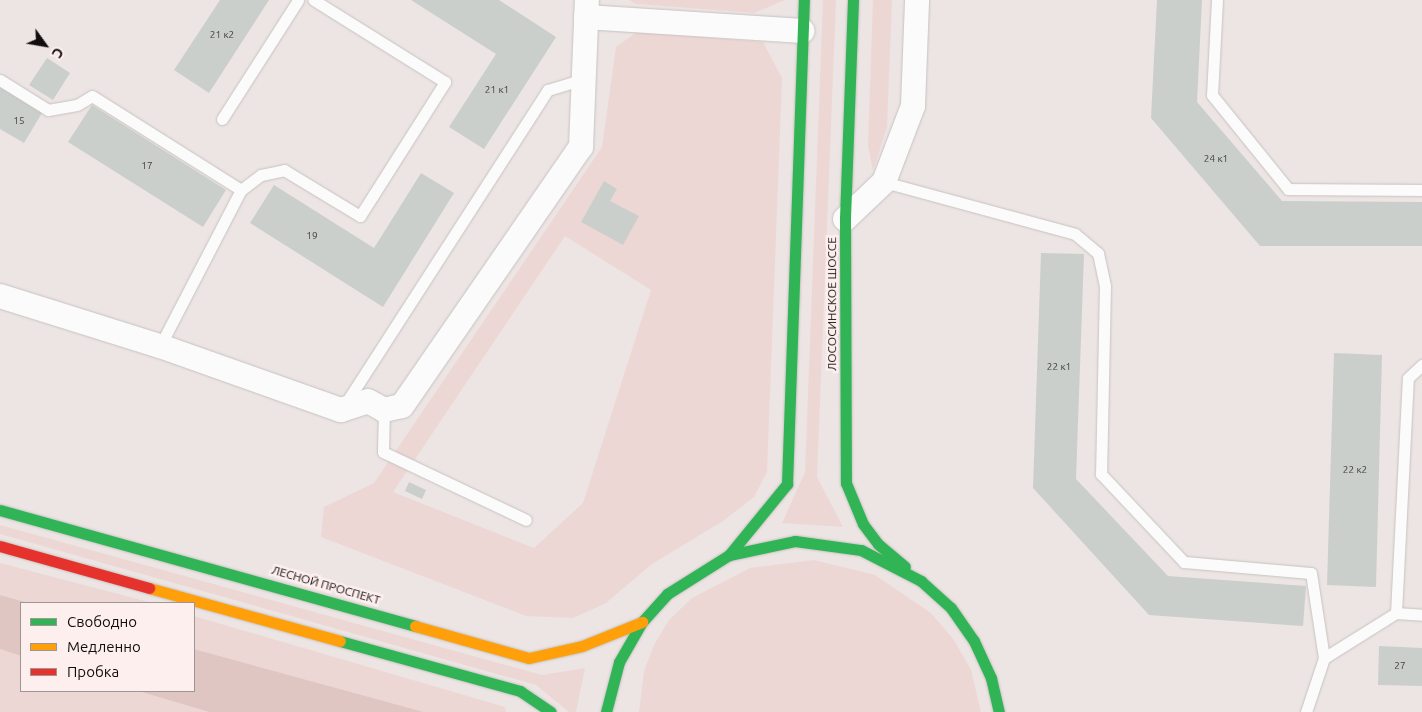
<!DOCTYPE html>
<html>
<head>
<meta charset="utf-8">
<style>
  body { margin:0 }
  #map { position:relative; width:1422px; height:712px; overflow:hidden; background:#ece5e4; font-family:Ubuntu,sans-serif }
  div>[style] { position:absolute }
  .green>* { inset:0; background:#edd7d4 }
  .forest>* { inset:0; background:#e0c6c2 }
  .building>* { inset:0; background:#cacfcc }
  .roads { filter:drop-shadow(0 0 1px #c7c2c1) drop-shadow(0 0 1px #c7c2c1) }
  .lane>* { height:11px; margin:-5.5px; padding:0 5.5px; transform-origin:5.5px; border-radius:5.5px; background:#fcfbfb }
  .street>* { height:24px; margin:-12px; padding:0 12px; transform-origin:12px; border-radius:12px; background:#fcfbfb }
  .fast>* { height:11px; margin:-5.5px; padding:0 5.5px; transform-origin:5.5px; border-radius:5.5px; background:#30b455 }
  .slow>* { height:11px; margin:-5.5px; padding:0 5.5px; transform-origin:5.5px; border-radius:5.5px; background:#ff9f0a }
  .jam>* { height:11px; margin:-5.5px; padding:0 5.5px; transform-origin:5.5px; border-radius:5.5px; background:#e5322d }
  span { translate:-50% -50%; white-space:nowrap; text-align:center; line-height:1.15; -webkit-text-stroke:5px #fdefee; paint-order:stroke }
  .number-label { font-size:10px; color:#413e3e }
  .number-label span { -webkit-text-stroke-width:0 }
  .street-label { font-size:12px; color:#130e0e }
  .legend { position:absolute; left:20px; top:602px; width:175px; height:90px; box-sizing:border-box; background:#fdefee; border:1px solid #9f9594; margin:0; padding:6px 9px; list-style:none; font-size:15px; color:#130e0e }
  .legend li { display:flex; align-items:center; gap:10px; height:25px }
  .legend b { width:25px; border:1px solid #9f9594 }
  .north { position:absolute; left:20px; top:20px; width:50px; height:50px; -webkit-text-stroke:4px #fdefee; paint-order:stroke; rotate:122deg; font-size:14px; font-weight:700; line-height:20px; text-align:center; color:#130e0e }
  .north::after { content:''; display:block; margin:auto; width:18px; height:22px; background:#130e0e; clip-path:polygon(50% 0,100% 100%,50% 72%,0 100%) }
</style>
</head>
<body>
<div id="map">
  <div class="green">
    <div style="clip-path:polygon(629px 0,785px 0,754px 13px,636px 4px)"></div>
    <div style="clip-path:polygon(823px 0,836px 0,817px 477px,843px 527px,782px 523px,805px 472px)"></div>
    <div style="clip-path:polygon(873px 0,892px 0,887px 127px,873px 171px,868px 145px)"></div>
    <div style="clip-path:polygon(evenodd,637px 32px,763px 42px,782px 78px,767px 472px,754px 497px,723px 521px,652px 564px,606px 603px,573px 618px,526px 616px,321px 537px,324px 507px,374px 483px,602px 147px,616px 47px,637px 32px,565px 236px,651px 290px,583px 503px,534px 548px,393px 492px,565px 236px)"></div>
    <div style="clip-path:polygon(0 525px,542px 675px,585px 668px,576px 712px,569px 712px,536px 685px,0 534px)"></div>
    <div style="clip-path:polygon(814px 560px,875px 575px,931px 613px,954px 640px,971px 670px,981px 712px,639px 712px,644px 671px,654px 645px,669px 620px,692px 598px,750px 568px)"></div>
    <div style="clip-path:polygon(0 563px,149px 602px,152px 603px,29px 603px,0 595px)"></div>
    <div style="clip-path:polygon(194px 616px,505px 707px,506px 712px,424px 712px,194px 649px)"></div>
    <div style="clip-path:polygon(0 649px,21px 656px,21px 691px,138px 691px,209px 712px,0 712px)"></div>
  </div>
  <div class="forest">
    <div style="clip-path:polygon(0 595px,29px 603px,21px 603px,21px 656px,0 649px)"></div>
    <div style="clip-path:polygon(194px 649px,424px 712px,209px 712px,138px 691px,194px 691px)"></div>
  </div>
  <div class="building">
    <div style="clip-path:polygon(220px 0,269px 0,209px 93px,174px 70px)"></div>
    <div style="clip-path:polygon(411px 0,499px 0,556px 37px,484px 149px,449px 127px,496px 54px)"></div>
    <div style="clip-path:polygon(1157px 0,1202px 0,1197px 102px,1282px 201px,1422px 202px,1422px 246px,1260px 246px,1151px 118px)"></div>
    <div style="clip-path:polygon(47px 58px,70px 73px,53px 100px,29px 85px)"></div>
    <div style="clip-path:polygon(0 87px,42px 113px,24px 143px,0 129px)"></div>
    <div style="clip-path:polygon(92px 105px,226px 190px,203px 227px,68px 142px)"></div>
    <div style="clip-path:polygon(421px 173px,454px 193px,383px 307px,250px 223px,274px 185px,374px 248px)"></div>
    <div style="clip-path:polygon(604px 181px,617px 189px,610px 201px,639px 216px,623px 245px,581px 222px)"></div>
    <div style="clip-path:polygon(1041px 253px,1084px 254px,1076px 479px,1168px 576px,1306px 586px,1303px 626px,1149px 615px,1033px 488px)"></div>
    <div style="clip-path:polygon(1334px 353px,1382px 355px,1376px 587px,1327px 585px)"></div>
    <div style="clip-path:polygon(409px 482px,426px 490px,422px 499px,405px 491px)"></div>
    <div style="clip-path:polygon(1379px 646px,1422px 648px,1422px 686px,1378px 685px)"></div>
  </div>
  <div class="roads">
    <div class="lane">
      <div style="left:1217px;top:0;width:95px;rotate:93deg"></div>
      <div style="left:1212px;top:95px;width:121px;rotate:51deg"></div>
      <div style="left:1288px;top:189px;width:134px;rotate:0.4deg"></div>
      <div style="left:0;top:80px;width:57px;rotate:32deg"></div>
      <div style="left:48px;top:110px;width:29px;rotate:-10deg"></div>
      <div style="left:77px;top:105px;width:17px;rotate:-31deg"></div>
      <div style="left:92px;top:96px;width:176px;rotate:32.2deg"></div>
      <div style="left:241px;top:190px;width:25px;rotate:-37deg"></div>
      <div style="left:261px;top:175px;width:24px;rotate:-12deg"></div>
      <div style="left:284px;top:170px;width:89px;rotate:31.2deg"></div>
      <div style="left:360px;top:216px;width:159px;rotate:-57.6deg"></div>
      <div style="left:445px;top:82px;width:155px;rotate:-148deg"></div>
      <div style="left:222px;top:119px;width:141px;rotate:-57.4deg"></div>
      <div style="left:884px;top:182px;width:198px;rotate:15.2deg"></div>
      <div style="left:1075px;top:234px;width:30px;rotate:40deg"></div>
      <div style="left:1098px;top:253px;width:34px;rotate:78deg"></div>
      <div style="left:1105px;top:286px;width:188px;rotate:91.2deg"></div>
      <div style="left:1101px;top:474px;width:121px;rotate:46.7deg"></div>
      <div style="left:1184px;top:562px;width:127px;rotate:5deg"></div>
      <div style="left:1311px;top:573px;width:86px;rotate:81.3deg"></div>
      <div style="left:160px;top:346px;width:176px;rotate:-62.6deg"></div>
      <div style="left:344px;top:406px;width:376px;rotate:-57.2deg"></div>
      <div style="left:548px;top:90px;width:38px;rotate:-17deg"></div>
      <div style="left:384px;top:410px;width:42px;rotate:91.4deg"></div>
      <div style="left:383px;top:452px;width:158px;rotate:25.4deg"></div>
      <div style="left:1396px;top:613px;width:26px;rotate:4deg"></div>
      <div style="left:1306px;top:712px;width:57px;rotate:-71.6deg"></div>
      <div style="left:1324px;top:658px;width:85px;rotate:-32deg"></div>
      <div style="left:1396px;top:613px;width:235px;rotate:-87.1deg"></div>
      <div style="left:1408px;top:378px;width:19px;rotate:-43deg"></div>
    </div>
    <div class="street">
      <div style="left:586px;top:17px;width:217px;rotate:3.7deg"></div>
      <div style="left:845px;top:219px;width:54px;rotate:-43.5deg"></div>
      <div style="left:884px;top:182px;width:81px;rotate:-69.1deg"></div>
      <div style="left:913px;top:106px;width:106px;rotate:-87.8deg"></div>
      <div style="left:0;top:296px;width:168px;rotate:17.4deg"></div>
      <div style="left:160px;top:346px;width:192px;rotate:19.5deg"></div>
      <div style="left:341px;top:410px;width:28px;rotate:-18deg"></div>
      <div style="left:368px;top:401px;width:18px;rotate:29deg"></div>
      <div style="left:384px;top:410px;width:18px;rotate:-13deg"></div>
      <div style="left:402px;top:406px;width:315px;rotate:-55.4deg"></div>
      <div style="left:581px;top:147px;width:147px;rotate:-87.7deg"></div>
    </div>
    <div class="fast">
      <div style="left:853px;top:0;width:219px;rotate:92.1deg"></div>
      <div style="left:845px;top:219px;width:264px;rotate:89.8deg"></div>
      <div style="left:846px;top:483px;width:44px;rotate:67.5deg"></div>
      <div style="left:863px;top:524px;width:25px;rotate:53deg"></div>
      <div style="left:878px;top:544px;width:35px;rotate:40deg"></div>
      <div style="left:0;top:510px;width:431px;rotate:15.6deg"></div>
      <div style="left:729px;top:555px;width:92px;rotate:-50.8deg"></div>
      <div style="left:787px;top:484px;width:484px;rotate:-88deg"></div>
      <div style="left:340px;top:641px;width:187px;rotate:15.5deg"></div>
      <div style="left:520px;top:691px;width:37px;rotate:34deg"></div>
      <div style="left:606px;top:712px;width:52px;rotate:-75.4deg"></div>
      <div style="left:619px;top:662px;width:46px;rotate:-60.1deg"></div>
      <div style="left:642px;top:622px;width:38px;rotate:-48deg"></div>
      <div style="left:667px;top:594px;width:73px;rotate:-32.2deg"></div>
      <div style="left:729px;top:555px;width:67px;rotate:-12deg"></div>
      <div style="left:795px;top:541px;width:67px;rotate:7.8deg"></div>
      <div style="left:861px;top:550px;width:68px;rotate:27.3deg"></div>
      <div style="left:921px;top:581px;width:40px;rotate:42deg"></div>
      <div style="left:951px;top:608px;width:40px;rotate:55.1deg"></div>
      <div style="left:974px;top:641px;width:41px;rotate:65.3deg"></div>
      <div style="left:991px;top:678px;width:35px;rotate:77deg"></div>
    </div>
    <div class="slow">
      <div style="left:149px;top:588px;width:198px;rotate:15.5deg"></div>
      <div style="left:415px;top:626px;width:118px;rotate:15.7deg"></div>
      <div style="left:529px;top:658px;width:54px;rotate:-12.8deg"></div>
      <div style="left:582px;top:646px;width:65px;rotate:-21.8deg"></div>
    </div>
    <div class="jam">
      <div style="left:0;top:546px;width:155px;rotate:15.7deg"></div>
    </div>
  </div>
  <div class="number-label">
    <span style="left:222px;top:35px">21 к2</span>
    <span style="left:497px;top:90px">21 к1</span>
    <span style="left:19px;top:121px">15</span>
    <span style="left:1216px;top:159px">24 к1</span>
    <span style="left:147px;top:166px">17</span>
    <span style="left:312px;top:236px">19</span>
    <span style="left:1059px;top:367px">22 к1</span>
    <span style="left:1355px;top:470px">22 к2</span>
    <span style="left:1400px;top:666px">27</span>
  </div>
  <div class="street-label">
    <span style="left:832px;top:304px;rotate:-90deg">ЛОСОСИНСКОЕ ШОССЕ</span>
    <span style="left:326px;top:585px;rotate:16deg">ЛЕСНОЙ ПРОСПЕКТ</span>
  </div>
  <ul class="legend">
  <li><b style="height:6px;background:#30b455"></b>Свободно</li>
  <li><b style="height:6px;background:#ff9f0a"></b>Медленно</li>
  <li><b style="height:6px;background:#e5322d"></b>Пробка</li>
  </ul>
  <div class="north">С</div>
</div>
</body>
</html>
